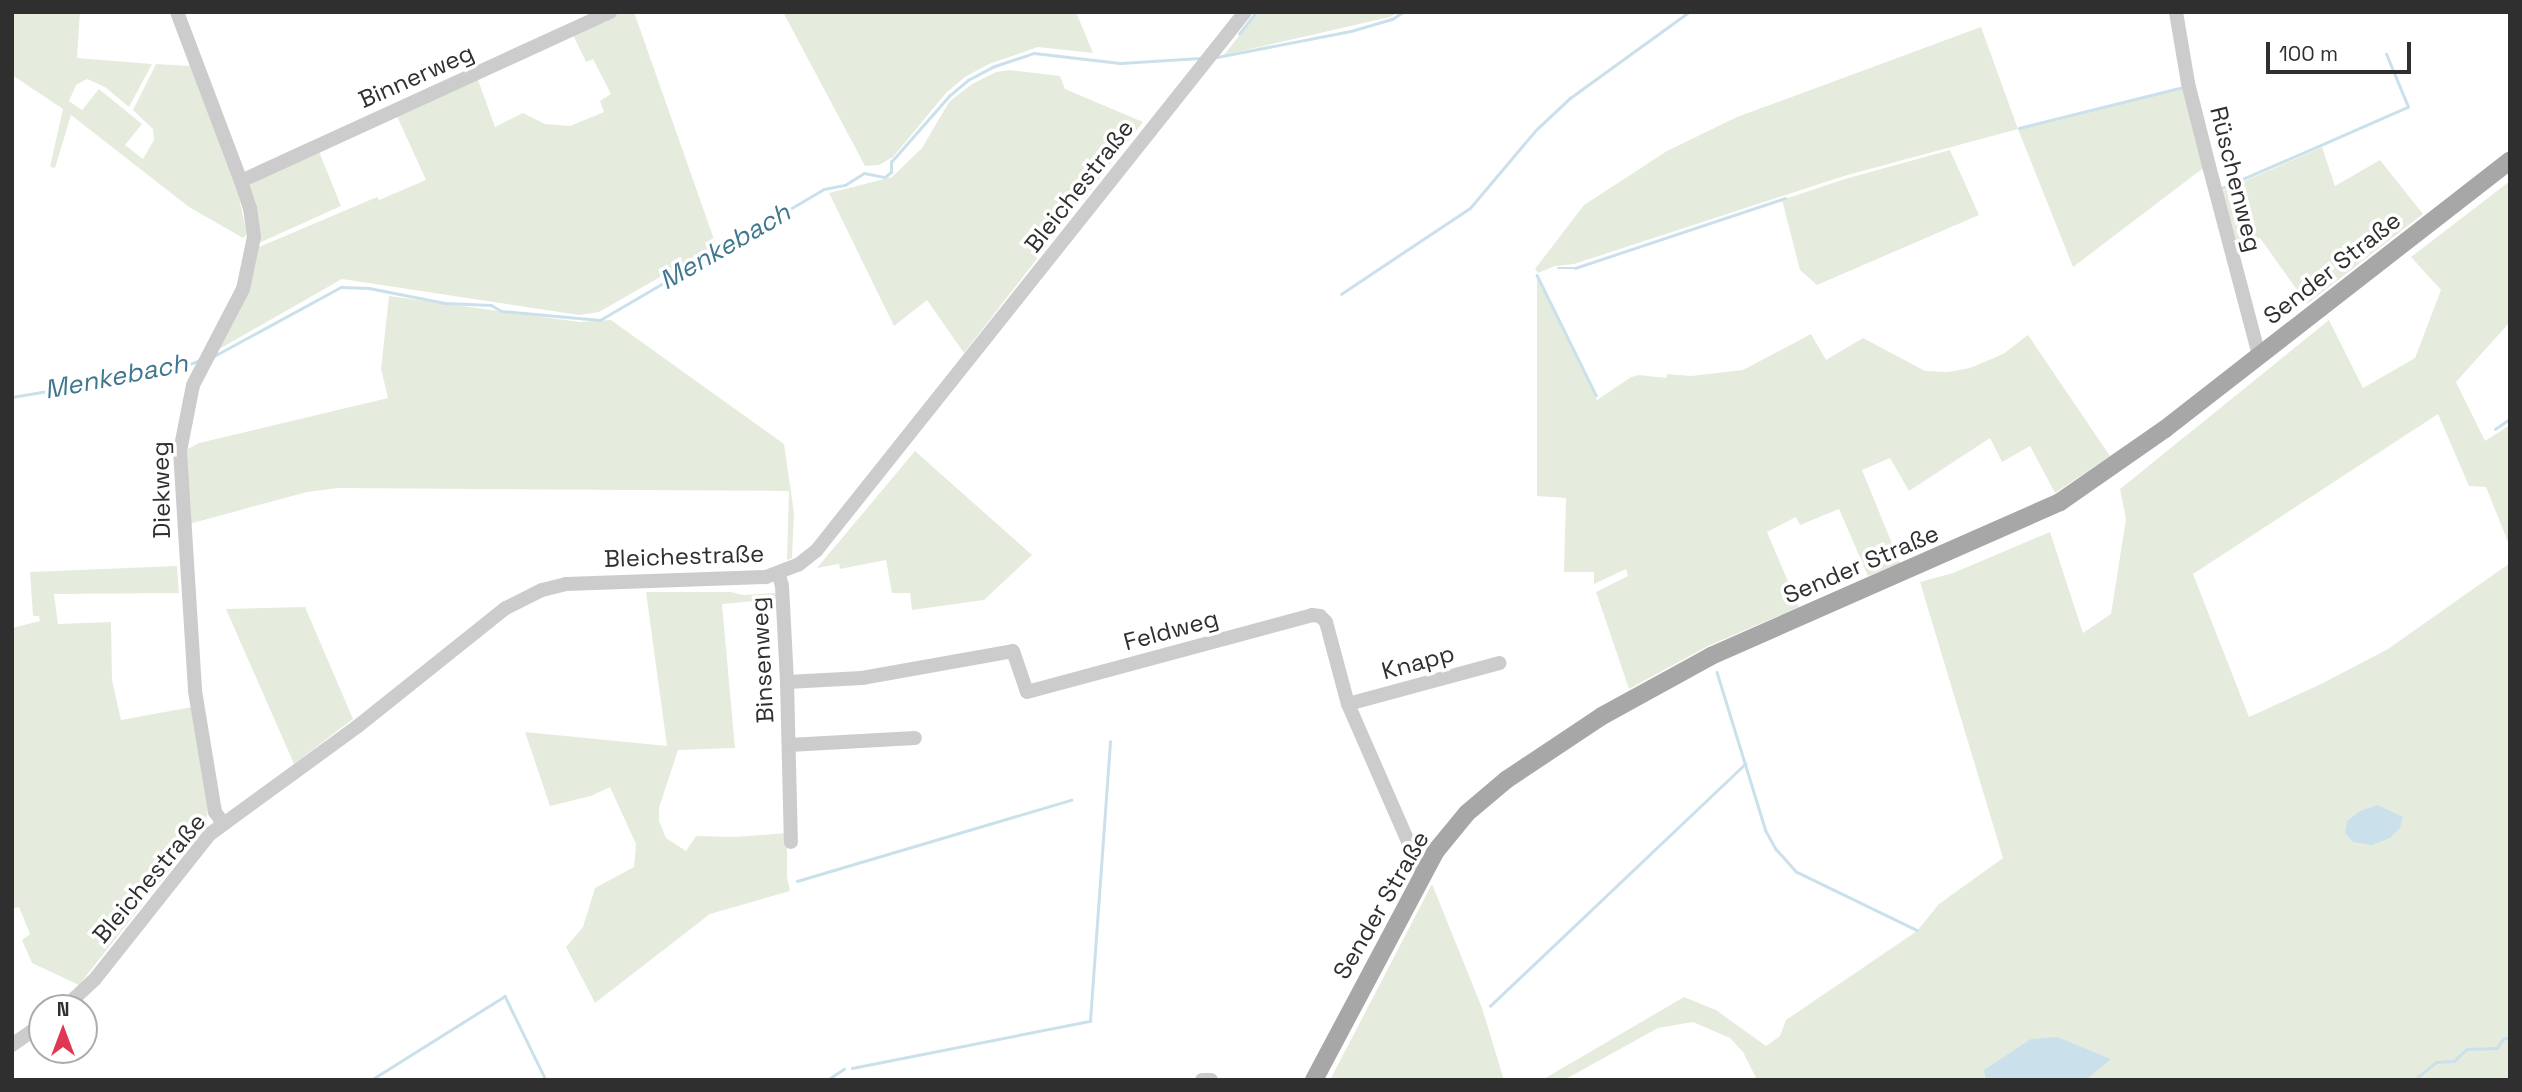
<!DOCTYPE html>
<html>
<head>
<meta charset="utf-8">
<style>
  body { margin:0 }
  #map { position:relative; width:2522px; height:1092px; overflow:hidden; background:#fff; font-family:"Space Grotesk",sans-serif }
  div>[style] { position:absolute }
  .green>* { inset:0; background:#e6ecdd }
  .water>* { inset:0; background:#cae1eb }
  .stream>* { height:2.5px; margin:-1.25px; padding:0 1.25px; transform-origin:1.25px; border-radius:1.25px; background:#cae1eb }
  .minor>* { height:14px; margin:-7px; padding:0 7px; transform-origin:7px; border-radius:7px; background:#ccc }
  .major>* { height:18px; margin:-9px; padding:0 9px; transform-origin:9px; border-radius:9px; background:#a7a7a7 }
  span { translate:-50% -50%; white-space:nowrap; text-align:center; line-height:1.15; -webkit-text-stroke:7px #fff; paint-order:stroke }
  .street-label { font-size:24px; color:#2f2f2f }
  .water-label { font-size:26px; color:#3f778f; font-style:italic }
  .frame { position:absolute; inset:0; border:14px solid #2f2f2f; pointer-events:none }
  .north { position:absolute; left:28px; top:994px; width:70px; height:70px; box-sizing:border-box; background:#fff; border:2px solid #acacac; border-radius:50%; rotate:0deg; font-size:19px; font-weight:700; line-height:28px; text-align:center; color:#2f2f2f }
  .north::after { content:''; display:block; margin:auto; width:24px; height:32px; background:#e03752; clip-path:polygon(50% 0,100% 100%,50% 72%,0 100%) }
  .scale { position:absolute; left:2266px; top:42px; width:145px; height:32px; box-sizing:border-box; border:4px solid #2f2f2f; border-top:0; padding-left:9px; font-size:21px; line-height:24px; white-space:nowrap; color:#2f2f2f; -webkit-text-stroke:5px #fff; paint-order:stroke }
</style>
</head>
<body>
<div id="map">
  <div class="green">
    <div style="clip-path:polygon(12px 12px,80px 12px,77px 58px,152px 64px,129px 107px,105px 87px,87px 79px,76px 85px,69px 101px,82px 110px,99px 89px,142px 124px,125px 145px,143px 159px,154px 140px,153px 129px,133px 110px,156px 64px,191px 66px,237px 189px,247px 234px,243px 238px,189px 207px,71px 115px,55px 168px,50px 167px,63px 109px,12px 75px)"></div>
    <div style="clip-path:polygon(620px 12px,634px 12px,716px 245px,599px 312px,579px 315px,342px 279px,214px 352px,246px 295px,259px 247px,377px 197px,379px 200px,426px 180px,396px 114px,477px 77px,495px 127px,523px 113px,545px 124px,570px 126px,604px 112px,600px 101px,611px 94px,593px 59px,586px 62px,573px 35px)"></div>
    <div style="clip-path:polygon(783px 12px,1076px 12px,1093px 53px,1038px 47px,989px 64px,965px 77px,946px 93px,893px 157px,879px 165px,865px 166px)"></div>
    <div style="clip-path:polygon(1258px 12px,1398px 12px,1390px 17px,1224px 55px)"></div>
    <div style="clip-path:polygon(1981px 27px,2018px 129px,2185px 88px,2206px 166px,2073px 267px,2018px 129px,1844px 176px,1574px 264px,1555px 266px,1538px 273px,1535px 269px,1584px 205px,1667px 151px,1737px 117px)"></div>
    <div style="clip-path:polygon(1010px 70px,1060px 76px,1065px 89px,1143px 122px,964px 353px,927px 300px,894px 326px,829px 193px,892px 177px,922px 148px,949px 102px,972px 84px,996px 72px)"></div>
    <div style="clip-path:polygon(2322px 147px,2335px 186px,2380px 160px,2423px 214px,2307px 304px,2260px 238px,2237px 251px,2220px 192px)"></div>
    <div style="clip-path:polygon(318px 149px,341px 206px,259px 243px,248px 187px,251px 179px)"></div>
    <div style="clip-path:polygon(1950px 150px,1979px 215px,1817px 285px,1800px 270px,1782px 200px,1845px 179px)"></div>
    <div style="clip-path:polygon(2510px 181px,2510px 322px,2456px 382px,2485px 441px,2510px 425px,2510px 547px,2486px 487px,2469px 486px,2438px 414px,2193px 574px,2249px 717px,2321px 684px,2388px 649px,2510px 563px,2510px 1080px,1757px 1080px,1743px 1052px,1730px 1038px,1693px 1022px,1658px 1028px,1564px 1080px,1542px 1080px,1684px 997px,1716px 1010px,1766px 1046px,1780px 1036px,1786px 1020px,1917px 931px,1939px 904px,2003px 858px,1920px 582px,1953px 573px,2050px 532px,2083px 633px,2111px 614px,2126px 519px,2120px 489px,2329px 320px,2363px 388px,2415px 358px,2441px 290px,2411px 257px)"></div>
    <div style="clip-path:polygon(1537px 277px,1597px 400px,1631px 377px,1639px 375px,1666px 378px,1667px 374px,1691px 376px,1743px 370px,1811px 334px,1826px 360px,1863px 338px,1925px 371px,1948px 372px,1970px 368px,2003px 354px,2028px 335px,2110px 456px,2055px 493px,2030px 446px,2002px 462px,1990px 438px,1909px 491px,1890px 458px,1862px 470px,1900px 563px,1868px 576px,1839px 509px,1800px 525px,1796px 517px,1767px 532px,1799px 607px,1708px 646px,1629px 689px,1596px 592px,1628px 576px,1626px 569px,1594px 584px,1594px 572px,1564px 572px,1566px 498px,1537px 496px)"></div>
    <div style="clip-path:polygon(389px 296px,580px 322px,611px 320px,784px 444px,794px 513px,792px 558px,787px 560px,789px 491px,338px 488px,307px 492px,189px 524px,186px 450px,199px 443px,388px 398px,381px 369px)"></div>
    <div style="clip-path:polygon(915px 451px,1032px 555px,984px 600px,912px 610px,910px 593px,892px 593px,886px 560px,840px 569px,839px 564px,817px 568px)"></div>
    <div style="clip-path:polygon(177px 566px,179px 593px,54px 594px,58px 624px,111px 622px,112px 680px,121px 720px,192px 707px,208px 811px,205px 825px,79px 985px,32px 963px,22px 940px,30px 934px,19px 907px,12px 909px,12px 628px,40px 621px,39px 616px,33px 616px,30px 572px)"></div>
    <div style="clip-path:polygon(646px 592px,731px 592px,743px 595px,776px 593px,778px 599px,722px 604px,735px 748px,678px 750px,659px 808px,659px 821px,666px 838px,686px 851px,696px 836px,735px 837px,787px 833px,787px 877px,790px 891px,710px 914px,595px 1003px,566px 947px,583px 927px,595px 888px,634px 867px,636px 844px,610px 787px,591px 796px,550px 806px,525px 732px,667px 746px)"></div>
    <div style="clip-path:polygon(305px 607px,353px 719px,294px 764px,226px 609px)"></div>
    <div style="clip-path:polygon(1432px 884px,1482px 1008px,1504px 1080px,1330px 1080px)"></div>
  </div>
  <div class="water">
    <div style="clip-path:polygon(2378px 805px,2403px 817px,2400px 828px,2390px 838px,2372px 845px,2353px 842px,2345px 833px,2347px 821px,2360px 811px)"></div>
    <div style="clip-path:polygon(2057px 1037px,2111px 1059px,2086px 1080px,1986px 1080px,1984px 1070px,2031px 1039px)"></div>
  </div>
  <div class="stream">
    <div style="left:1239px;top:34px;width:28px;rotate:-52deg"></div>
    <div style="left:1217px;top:57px;width:136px;rotate:-11deg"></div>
    <div style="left:1351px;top:31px;width:43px;rotate:-16.3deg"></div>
    <div style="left:1392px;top:19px;width:13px;rotate:-32deg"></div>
    <div style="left:2019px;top:128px;width:169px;rotate:-14deg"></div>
    <div style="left:2220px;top:189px;width:205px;rotate:-23.6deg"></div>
    <div style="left:2408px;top:107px;width:57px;rotate:-112.5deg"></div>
    <div style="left:1558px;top:268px;width:17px"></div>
    <div style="left:1575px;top:268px;width:221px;rotate:-18.4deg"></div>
    <div style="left:1537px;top:275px;width:134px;rotate:63.8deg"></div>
    <div style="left:1341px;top:294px;width:155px;rotate:-33.7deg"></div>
    <div style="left:1470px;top:208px;width:102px;rotate:-49.8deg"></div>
    <div style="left:1536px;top:130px;width:47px;rotate:-43.3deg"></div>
    <div style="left:1570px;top:98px;width:147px;rotate:-35.9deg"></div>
    <div style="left:214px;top:356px;width:145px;rotate:-28.5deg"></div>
    <div style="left:341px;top:287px;width:28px;rotate:2deg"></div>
    <div style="left:369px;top:288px;width:77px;rotate:11.2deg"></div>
    <div style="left:445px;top:303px;width:46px;rotate:2.5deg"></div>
    <div style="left:491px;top:305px;width:13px;rotate:29deg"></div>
    <div style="left:502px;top:311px;width:98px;rotate:5.2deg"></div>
    <div style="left:600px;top:320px;width:259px;rotate:-30.3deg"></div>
    <div style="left:824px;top:189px;width:21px;rotate:-11deg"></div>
    <div style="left:845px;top:185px;width:22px;rotate:-32deg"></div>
    <div style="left:864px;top:173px;width:21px;rotate:11deg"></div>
    <div style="left:885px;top:177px;width:8px;rotate:-40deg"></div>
    <div style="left:891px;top:172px;width:10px;rotate:-90deg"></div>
    <div style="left:891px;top:162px;width:88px;rotate:-48.7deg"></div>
    <div style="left:949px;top:96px;width:25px;rotate:-40deg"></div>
    <div style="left:968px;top:80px;width:27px;rotate:-28deg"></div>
    <div style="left:992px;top:67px;width:44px;rotate:-18.4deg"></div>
    <div style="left:1034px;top:53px;width:88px;rotate:6.6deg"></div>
    <div style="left:1121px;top:63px;width:79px;rotate:-3.6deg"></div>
    <div style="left:12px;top:397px;width:162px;rotate:-9.6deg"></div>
    <div style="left:172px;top:370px;width:31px;rotate:-19deg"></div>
    <div style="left:2495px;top:429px;width:18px;rotate:-34deg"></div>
    <div style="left:1717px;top:672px;width:166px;rotate:72.9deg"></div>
    <div style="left:1766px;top:831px;width:21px;rotate:61deg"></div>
    <div style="left:1776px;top:849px;width:31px;rotate:48deg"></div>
    <div style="left:1797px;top:872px;width:133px;rotate:25.8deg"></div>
    <div style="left:797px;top:881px;width:286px;rotate:-16.5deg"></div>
    <div style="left:1490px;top:1006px;width:352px;rotate:-43.5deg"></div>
    <div style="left:852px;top:1068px;width:243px;rotate:-11.2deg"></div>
    <div style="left:1090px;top:1021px;width:280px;rotate:-85.9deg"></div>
    <div style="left:371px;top:1080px;width:158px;rotate:-32.1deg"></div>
    <div style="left:505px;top:996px;width:93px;rotate:64deg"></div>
    <div style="left:827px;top:1080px;width:20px;rotate:-33deg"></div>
    <div style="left:2402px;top:1080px;width:11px"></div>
    <div style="left:2414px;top:1080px;width:28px;rotate:-39deg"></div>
    <div style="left:2436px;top:1062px;width:18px;rotate:-3deg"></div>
    <div style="left:2454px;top:1061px;width:18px;rotate:-43deg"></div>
    <div style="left:2467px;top:1049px;width:30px;rotate:-2deg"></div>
    <div style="left:2497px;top:1048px;width:11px;rotate:-56deg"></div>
    <div style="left:2503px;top:1039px;width:7px;rotate:-16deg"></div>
  </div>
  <div class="minor">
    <div style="left:177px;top:12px;width:181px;rotate:69.3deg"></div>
    <div style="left:241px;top:181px;width:28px;rotate:72deg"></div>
    <div style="left:250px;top:208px;width:29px;rotate:82deg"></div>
    <div style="left:254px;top:237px;width:53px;rotate:101.9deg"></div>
    <div style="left:243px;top:289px;width:108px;rotate:117.5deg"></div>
    <div style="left:193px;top:385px;width:67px;rotate:101.1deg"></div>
    <div style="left:180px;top:451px;width:240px;rotate:86.4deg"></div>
    <div style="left:195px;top:691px;width:123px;rotate:80.6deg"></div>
    <div style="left:215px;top:812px;width:14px;rotate:54deg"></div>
    <div style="left:2176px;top:12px;width:72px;rotate:80.4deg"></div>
    <div style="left:2188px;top:83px;width:86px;rotate:75.8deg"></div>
    <div style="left:2209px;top:166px;width:196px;rotate:75.2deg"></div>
    <div style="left:241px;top:181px;width:406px;rotate:-24.6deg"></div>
    <div style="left:779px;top:575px;width:11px;rotate:75deg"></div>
    <div style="left:782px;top:586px;width:96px;rotate:87deg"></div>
    <div style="left:787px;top:682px;width:160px;rotate:88.6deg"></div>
    <div style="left:787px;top:682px;width:75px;rotate:-3.1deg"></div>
    <div style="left:862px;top:678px;width:153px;rotate:-10.1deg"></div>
    <div style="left:1013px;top:651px;width:43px;rotate:71.1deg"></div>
    <div style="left:1027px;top:692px;width:295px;rotate:-15.1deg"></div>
    <div style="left:1312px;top:615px;width:8px;rotate:7deg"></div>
    <div style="left:1320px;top:616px;width:8px;rotate:45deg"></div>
    <div style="left:1326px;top:622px;width:85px;rotate:75deg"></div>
    <div style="left:1348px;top:704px;width:184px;rotate:66.4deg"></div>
    <div style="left:1348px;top:704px;width:157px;rotate:-15.1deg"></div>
    <div style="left:789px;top:745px;width:126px;rotate:-3.2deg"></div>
    <div style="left:64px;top:1008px;width:42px;rotate:-43.1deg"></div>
    <div style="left:95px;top:979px;width:185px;rotate:-51.6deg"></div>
    <div style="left:210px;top:834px;width:183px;rotate:-36.1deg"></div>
    <div style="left:358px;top:726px;width:189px;rotate:-38.6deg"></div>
    <div style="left:506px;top:608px;width:40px;rotate:-26.6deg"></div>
    <div style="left:542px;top:590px;width:25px;rotate:-14deg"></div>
    <div style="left:566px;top:584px;width:200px;rotate:-2deg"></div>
    <div style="left:766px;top:577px;width:34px;rotate:-21deg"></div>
    <div style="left:798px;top:565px;width:23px;rotate:-38deg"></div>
    <div style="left:816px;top:551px;width:689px;rotate:-51.48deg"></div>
    <div style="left:12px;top:1045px;width:37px;rotate:-35deg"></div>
    <div style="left:1202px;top:1080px;width:9px"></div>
  </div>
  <div class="major">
    <div style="left:1314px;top:1080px;width:258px;rotate:-62deg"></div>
    <div style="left:1435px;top:852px;width:50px;rotate:-50.6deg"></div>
    <div style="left:1467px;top:813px;width:51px;rotate:-40.2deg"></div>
    <div style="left:1506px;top:780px;width:115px;rotate:-33.7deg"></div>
    <div style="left:1602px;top:716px;width:124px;rotate:-28.8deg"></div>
    <div style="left:1711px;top:656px;width:381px;rotate:-23.8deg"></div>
    <div style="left:2060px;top:502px;width:128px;rotate:-34.8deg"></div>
    <div style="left:2165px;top:429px;width:437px;rotate:-37.9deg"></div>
  </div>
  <div class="street-label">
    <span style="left:416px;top:76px;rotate:-24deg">Binnerweg</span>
    <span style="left:2236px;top:179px;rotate:76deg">Rüschenweg</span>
    <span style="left:1079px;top:186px;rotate:-52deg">Bleichestraße</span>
    <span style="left:2332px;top:268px;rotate:-38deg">Sender Straße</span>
    <span style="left:161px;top:490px;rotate:-91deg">Diekweg</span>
    <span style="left:684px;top:556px;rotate:-2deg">Bleichestraße</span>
    <span style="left:1861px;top:564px;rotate:-23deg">Sender Straße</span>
    <span style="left:1171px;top:630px;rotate:-15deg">Feldweg</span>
    <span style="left:762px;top:660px;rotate:-93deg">Binsenweg</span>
    <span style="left:1418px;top:662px;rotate:-15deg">Knapp</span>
    <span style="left:149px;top:878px;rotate:-50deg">Bleichestraße</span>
    <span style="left:1381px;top:905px;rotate:-60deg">Sender Straße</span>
  </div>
  <div class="water-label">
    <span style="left:725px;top:247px;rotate:-30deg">Menkebach</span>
    <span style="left:116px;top:377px;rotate:-11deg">Menkebach</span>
  </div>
  <div class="frame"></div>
  <div class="north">N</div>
  <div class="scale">100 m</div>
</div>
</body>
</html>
